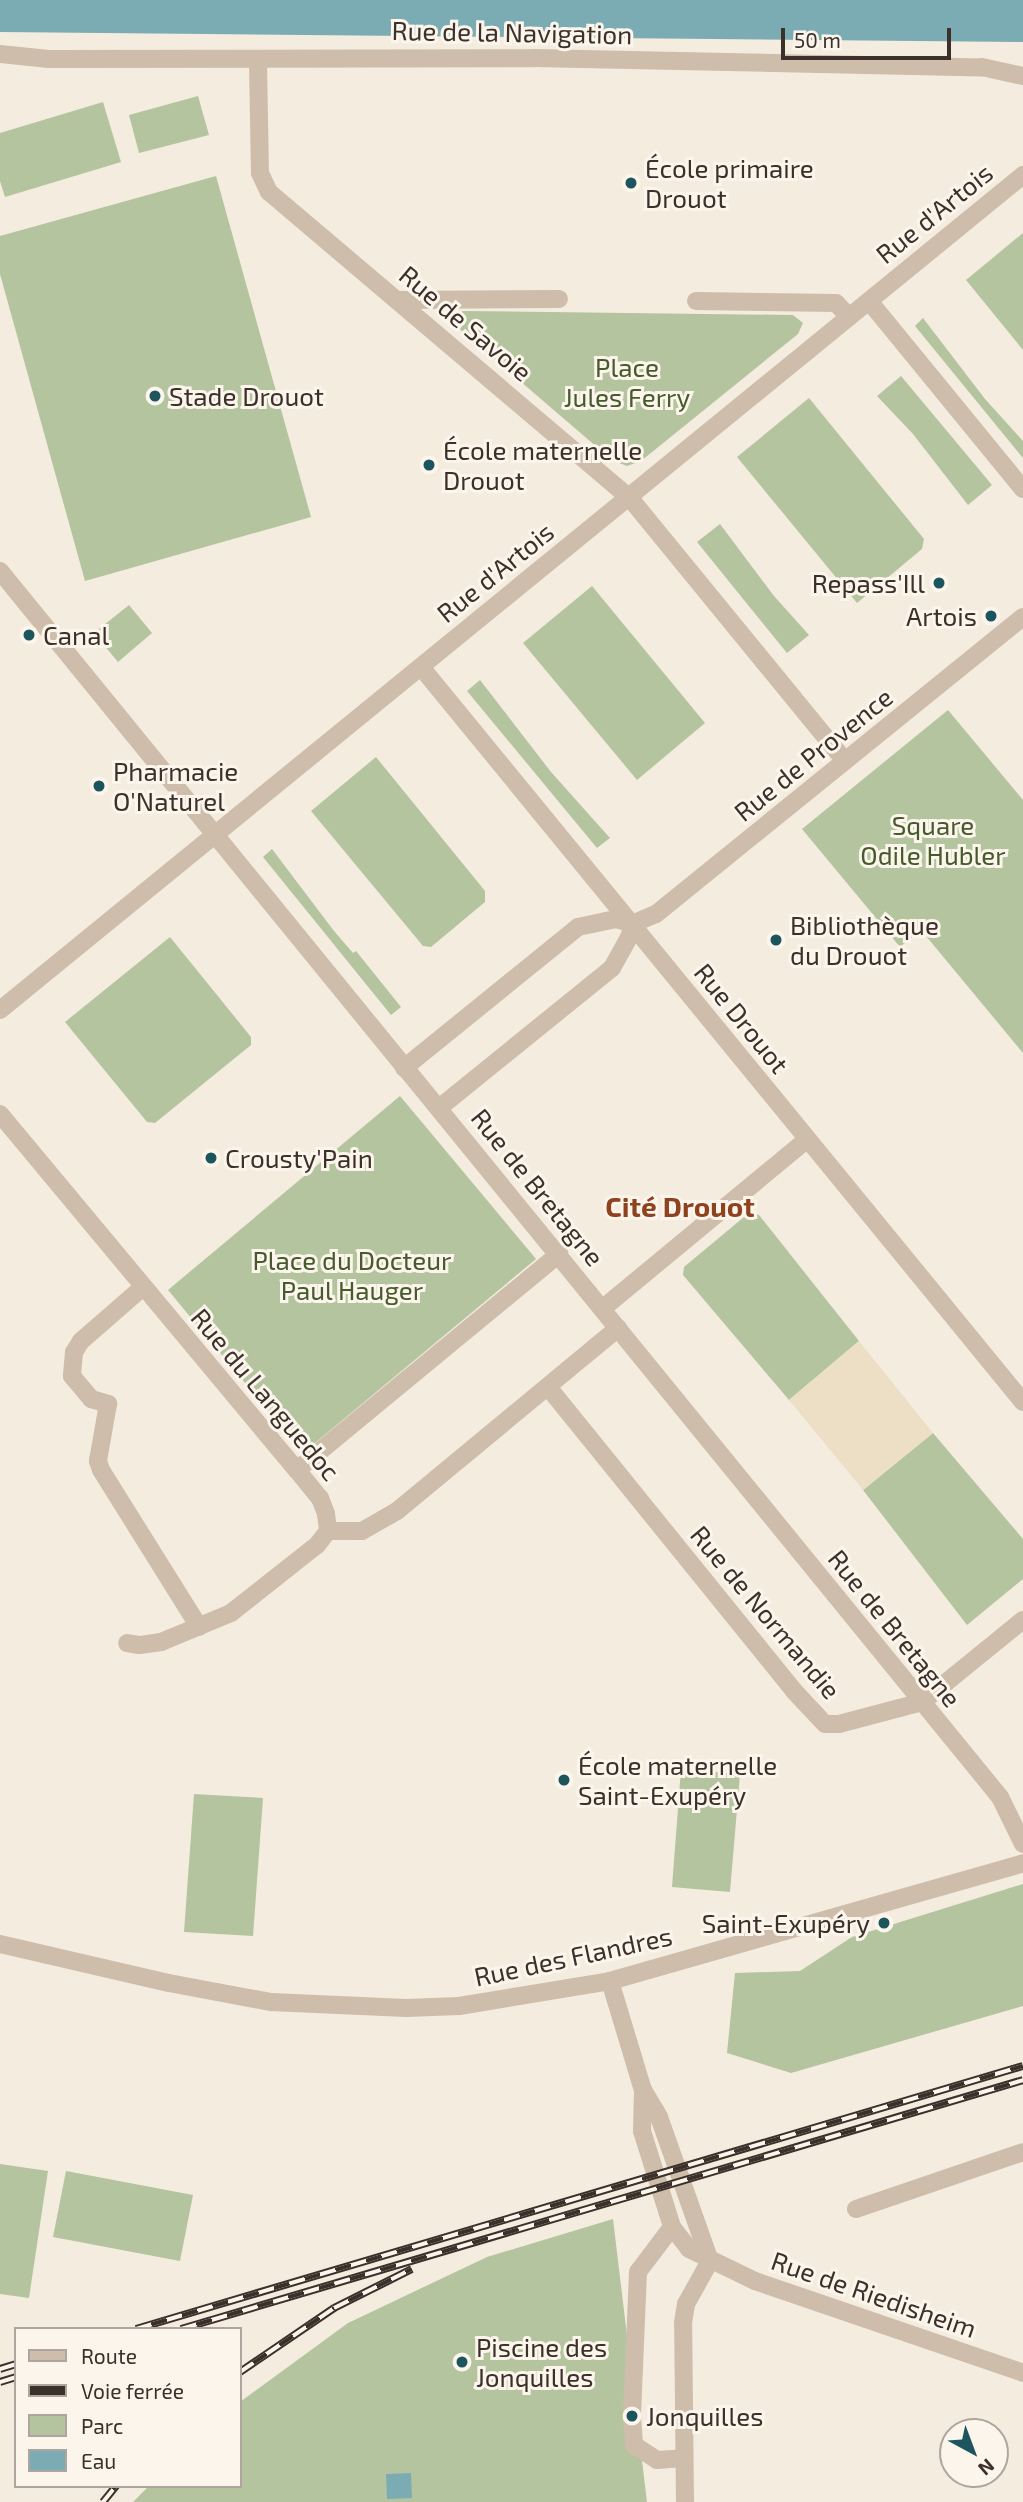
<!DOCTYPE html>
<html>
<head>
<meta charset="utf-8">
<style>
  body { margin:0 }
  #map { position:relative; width:1023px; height:2502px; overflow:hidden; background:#f4ecdf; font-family:"Exo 2",sans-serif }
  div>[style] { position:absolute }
  .green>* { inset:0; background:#b4c49e }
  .plaza>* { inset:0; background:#eddfc6 }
  .water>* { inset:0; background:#7cacb3 }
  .minor>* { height:18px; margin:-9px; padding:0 9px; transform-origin:9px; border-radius:9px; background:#cdbdaa }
  .rail>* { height:8px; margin-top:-4px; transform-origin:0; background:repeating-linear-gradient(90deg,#fbf5ec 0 16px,#3b302a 0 32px); box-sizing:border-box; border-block:2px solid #3b302a }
  .dots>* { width:19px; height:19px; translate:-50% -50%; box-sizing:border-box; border:4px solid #fbf5ec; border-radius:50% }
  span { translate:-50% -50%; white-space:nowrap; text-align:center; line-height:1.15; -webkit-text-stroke:6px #fbf5ec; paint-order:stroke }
  .street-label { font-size:26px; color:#3b302a }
  .poi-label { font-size:26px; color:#3b302a }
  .left { translate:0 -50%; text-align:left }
  .right { translate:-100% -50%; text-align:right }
  .park-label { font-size:26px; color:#465a2c }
  .neighbourhood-label { font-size:28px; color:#8e421e; font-weight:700 }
  .legend { position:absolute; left:14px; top:2327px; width:228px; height:161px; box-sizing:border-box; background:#fbf5ec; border:2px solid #aea69e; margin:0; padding:9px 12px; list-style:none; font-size:21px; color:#3b302a }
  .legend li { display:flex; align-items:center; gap:14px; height:35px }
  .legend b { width:35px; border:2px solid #aea69e }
  .north { position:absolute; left:939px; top:2418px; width:70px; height:70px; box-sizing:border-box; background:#fbf5ec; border:2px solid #aea69e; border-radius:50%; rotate:139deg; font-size:19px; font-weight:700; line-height:28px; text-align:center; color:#3b302a }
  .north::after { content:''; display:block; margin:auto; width:24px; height:32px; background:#1d555f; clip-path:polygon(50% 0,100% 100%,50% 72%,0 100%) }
  .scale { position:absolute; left:781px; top:28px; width:170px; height:32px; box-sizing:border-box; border:4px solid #3b302a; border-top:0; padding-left:9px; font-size:21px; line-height:24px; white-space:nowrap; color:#3b302a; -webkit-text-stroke:5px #fbf5ec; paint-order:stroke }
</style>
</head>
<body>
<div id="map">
  <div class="green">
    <div style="clip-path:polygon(198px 96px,209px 135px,139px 153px,129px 115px)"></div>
    <div style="clip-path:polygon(103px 102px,121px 162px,5px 197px,0 181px,0 133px)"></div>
    <div style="clip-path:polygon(216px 176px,311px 517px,85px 581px,0 274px,0 236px)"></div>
    <div style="clip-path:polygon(1023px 233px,1023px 350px,966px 280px)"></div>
    <div style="clip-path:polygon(463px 311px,793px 315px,803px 323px,798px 334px,641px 461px,627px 466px,612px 460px,456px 326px,454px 316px)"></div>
    <div style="clip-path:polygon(923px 318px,985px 399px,1023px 441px,1023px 458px,915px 326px)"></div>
    <div style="clip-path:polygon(901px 376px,992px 485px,968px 505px,913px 434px,877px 396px)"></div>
    <div style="clip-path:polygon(809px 398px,924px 539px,922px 549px,857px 603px,737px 457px)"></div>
    <div style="clip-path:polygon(720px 524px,774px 596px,809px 635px,787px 653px,697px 542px)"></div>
    <div style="clip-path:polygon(592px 586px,705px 723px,637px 780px,523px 643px)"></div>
    <div style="clip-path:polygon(129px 605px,152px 633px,118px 662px,94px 633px)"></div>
    <div style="clip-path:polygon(480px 680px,551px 772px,610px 838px,597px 848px,467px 691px)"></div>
    <div style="clip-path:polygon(948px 710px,1023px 800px,1023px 1053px,921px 930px,900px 947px,802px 829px)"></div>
    <div style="clip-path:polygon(376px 757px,485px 891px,485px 902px,431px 947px,423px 946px,311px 811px)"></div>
    <div style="clip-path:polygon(272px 849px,334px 931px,353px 953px,356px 951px,401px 1007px,391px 1015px,263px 857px)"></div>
    <div style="clip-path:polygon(170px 937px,251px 1037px,251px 1045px,155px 1123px,147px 1122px,65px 1022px)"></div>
    <div style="clip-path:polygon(400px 1096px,536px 1259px,303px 1453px,168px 1290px)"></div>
    <div style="clip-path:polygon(750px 1212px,759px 1215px,859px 1341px,789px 1400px,683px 1275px,684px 1267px)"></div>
    <div style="clip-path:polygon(933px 1433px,1023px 1539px,1023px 1579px,967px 1625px,863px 1490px)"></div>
    <div style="clip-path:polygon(681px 1769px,740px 1774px,730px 1892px,672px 1887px)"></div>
    <div style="clip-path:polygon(194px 1794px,263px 1798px,253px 1936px,184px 1932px)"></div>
    <div style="clip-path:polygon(1023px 1884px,1023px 2006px,791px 2073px,727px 2053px,735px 1973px,800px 1971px,852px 1937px)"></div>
    <div style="clip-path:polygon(0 2164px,48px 2171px,29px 2298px,0 2294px)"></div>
    <div style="clip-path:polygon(66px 2171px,193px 2195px,180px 2261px,53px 2237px)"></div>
    <div style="clip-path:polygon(613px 2219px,647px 2502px,133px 2502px,149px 2486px,240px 2486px,240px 2402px,348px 2323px,487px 2257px)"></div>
  </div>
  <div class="plaza">
    <div style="clip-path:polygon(859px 1341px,933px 1433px,863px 1490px,789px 1400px)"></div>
  </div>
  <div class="water">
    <div style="clip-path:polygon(0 0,1023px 0,1023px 42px,0 32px)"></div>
    <div style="clip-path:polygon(411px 2473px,412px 2498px,387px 2499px,386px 2474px)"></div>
  </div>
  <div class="minor">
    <div style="left:0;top:54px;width:49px;rotate:5.8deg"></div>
    <div style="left:49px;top:59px;width:485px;rotate:-0.1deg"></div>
    <div style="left:534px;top:58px;width:448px;rotate:1.2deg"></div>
    <div style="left:982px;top:67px;width:42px;rotate:12.4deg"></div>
    <div style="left:258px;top:61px;width:112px;rotate:89deg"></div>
    <div style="left:260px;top:173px;width:21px;rotate:65deg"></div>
    <div style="left:269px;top:192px;width:472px;rotate:40.3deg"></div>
    <div style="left:629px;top:497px;width:341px;rotate:50.7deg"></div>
    <div style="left:399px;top:300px;width:160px;rotate:-0.4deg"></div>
    <div style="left:696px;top:301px;width:140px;rotate:0.8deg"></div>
    <div style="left:836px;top:303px;width:19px;rotate:47deg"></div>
    <div style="left:869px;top:301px;width:243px;rotate:50.7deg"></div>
    <div style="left:0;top:571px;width:1582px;rotate:50.8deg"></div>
    <div style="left:1000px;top:1797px;width:52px;rotate:63.9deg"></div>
    <div style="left:421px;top:667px;width:950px;rotate:50.68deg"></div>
    <div style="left:0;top:1010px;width:1321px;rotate:-39.22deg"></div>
    <div style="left:404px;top:1068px;width:224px;rotate:-39deg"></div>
    <div style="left:578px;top:927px;width:39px;rotate:-12deg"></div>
    <div style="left:616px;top:919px;width:17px;rotate:17deg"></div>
    <div style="left:632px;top:924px;width:26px;rotate:-23deg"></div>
    <div style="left:656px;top:914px;width:472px;rotate:-39deg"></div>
    <div style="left:439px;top:1108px;width:223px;rotate:-39deg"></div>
    <div style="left:612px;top:968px;width:37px;rotate:-61deg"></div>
    <div style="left:630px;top:936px;width:12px;rotate:-81deg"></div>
    <div style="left:0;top:1114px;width:464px;rotate:50.2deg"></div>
    <div style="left:297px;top:1470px;width:36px;rotate:51deg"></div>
    <div style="left:320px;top:1498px;width:17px;rotate:69deg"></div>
    <div style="left:326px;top:1514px;width:17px;rotate:83deg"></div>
    <div style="left:328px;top:1531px;width:18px;rotate:128deg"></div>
    <div style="left:317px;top:1545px;width:110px;rotate:141.7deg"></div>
    <div style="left:231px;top:1613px;width:76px;rotate:157.5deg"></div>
    <div style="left:161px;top:1642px;width:22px;rotate:172deg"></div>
    <div style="left:139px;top:1645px;width:12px;rotate:-171deg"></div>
    <div style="left:143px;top:1287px;width:82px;rotate:138.9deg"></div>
    <div style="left:81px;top:1341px;width:13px;rotate:122deg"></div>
    <div style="left:74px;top:1352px;width:24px;rotate:95deg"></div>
    <div style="left:72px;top:1376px;width:30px;rotate:50deg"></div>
    <div style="left:91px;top:1399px;width:18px;rotate:16deg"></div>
    <div style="left:108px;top:1404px;width:58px;rotate:100deg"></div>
    <div style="left:98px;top:1461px;width:9px;rotate:72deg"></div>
    <div style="left:101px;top:1470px;width:185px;rotate:58deg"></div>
    <div style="left:602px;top:1309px;width:265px;rotate:-39.6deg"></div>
    <div style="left:548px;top:1387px;width:391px;rotate:51deg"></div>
    <div style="left:794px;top:1691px;width:45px;rotate:46.8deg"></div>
    <div style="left:825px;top:1724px;width:14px"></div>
    <div style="left:839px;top:1724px;width:86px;rotate:-14.8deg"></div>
    <div style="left:922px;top:1702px;width:130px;rotate:-39.1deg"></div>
    <div style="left:297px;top:1470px;width:340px;rotate:-39.5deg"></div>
    <div style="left:328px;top:1531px;width:34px"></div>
    <div style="left:362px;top:1531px;width:40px;rotate:-29.7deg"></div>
    <div style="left:397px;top:1511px;width:287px;rotate:-39.6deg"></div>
    <div style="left:0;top:1944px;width:173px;rotate:13deg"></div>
    <div style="left:169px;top:1983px;width:104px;rotate:10.6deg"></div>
    <div style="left:271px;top:2002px;width:135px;rotate:2.5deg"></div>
    <div style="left:406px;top:2008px;width:53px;rotate:-2.2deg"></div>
    <div style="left:459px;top:2006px;width:153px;rotate:-9.4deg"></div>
    <div style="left:610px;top:1981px;width:430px;rotate:-15.9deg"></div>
    <div style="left:610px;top:1981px;width:114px;rotate:73.2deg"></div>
    <div style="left:643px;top:2090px;width:31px;rotate:59deg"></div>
    <div style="left:659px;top:2117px;width:153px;rotate:70.5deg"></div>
    <div style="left:643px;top:2090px;width:41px;rotate:91.4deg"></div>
    <div style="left:642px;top:2131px;width:101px;rotate:72.6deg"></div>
    <div style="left:672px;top:2227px;width:28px;rotate:52deg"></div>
    <div style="left:689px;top:2249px;width:73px;rotate:25.9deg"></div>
    <div style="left:755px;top:2281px;width:283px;rotate:18.9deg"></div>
    <div style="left:856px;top:2209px;width:176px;rotate:-18.8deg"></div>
    <div style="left:672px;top:2227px;width:56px;rotate:127.1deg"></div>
    <div style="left:638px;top:2272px;width:144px;rotate:92.4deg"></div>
    <div style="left:632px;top:2416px;width:29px;rotate:86deg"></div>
    <div style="left:634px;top:2445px;width:27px;rotate:33deg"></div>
    <div style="left:657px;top:2460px;width:27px;rotate:-4deg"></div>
    <div style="left:685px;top:2502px;width:179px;rotate:-90.6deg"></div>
    <div style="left:683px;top:2323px;width:19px;rotate:-81deg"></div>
    <div style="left:686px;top:2304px;width:49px;rotate:-60.8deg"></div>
  </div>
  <div class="rail">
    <div style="left:136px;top:2329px;width:925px;rotate:-16.52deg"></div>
    <div style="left:181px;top:2329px;width:878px;rotate:-16.47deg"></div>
    <div style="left:0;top:2369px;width:17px;rotate:-17deg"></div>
    <div style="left:240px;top:2372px;width:114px;rotate:-34.2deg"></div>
    <div style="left:334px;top:2308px;width:87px;rotate:-26.6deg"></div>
    <div style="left:0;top:2382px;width:17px;rotate:-17deg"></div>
    <div style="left:103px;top:2502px;width:21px;rotate:-51deg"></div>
  </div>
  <div class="dots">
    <div style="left:631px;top:183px;background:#1d555f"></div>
    <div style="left:155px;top:396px;background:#1d555f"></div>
    <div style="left:429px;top:465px;background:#1d555f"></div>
    <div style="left:939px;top:583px;background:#1d555f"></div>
    <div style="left:991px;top:616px;background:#1d555f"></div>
    <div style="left:29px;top:635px;background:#1d555f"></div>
    <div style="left:99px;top:786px;background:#1d555f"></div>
    <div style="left:776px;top:940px;background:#1d555f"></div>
    <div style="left:211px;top:1158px;background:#1d555f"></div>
    <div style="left:564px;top:1780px;background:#1d555f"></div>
    <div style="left:884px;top:1923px;background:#1d555f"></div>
    <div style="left:462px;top:2362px;background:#1d555f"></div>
    <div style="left:632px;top:2416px;background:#1d555f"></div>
  </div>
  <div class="street-label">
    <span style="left:512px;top:32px;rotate:1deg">Rue de la Navigation</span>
    <span style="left:934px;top:213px;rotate:-39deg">Rue d'Artois</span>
    <span style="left:466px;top:323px;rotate:40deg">Rue de Savoie</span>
    <span style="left:495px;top:572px;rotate:-39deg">Rue d'Artois</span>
    <span style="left:813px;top:754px;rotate:-39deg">Rue de Provence</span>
    <span style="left:742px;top:1018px;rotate:51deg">Rue Drouot</span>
    <span style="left:538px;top:1187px;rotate:51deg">Rue de Bretagne</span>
    <span style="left:266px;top:1394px;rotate:50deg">Rue du Languedoc</span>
    <span style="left:766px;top:1612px;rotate:50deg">Rue de Normandie</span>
    <span style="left:895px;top:1628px;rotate:51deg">Rue de Bretagne</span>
    <span style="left:573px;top:1956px;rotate:-12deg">Rue des Flandres</span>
    <span style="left:874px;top:2294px;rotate:19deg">Rue de Riedisheim</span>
  </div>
  <div class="poi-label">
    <span class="left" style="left:645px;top:183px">École primaire<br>Drouot</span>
    <span class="left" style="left:169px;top:396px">Stade Drouot</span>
    <span class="left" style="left:443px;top:465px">École maternelle<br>Drouot</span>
    <span class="right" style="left:925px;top:583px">Repass'Ill</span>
    <span class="right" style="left:977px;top:616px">Artois</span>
    <span class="left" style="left:43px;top:635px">Canal</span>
    <span class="left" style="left:113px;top:786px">Pharmacie<br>O'Naturel</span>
    <span class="left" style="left:790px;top:940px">Bibliothèque<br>du Drouot</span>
    <span class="left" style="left:225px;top:1158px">Crousty'Pain</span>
    <span class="left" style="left:578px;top:1780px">École maternelle<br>Saint-Exupéry</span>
    <span class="right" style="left:870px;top:1923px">Saint-Exupéry</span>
    <span class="left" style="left:476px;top:2362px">Piscine des<br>Jonquilles</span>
    <span class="left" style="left:646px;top:2416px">Jonquilles</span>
  </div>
  <div class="park-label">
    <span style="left:627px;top:382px">Place<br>Jules Ferry</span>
    <span style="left:933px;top:840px">Square<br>Odile Hubler</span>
    <span style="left:352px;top:1275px">Place du Docteur<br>Paul Hauger</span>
  </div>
  <div class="neighbourhood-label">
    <span style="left:680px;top:1206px">Cité Drouot</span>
  </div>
  <ul class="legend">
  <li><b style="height:9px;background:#cdbdaa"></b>Route</li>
  <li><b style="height:9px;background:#3b302a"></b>Voie ferrée</li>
  <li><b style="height:19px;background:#b4c49e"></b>Parc</li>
  <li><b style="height:19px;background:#7cacb3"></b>Eau</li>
  </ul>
  <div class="north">N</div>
  <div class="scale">50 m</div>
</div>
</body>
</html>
